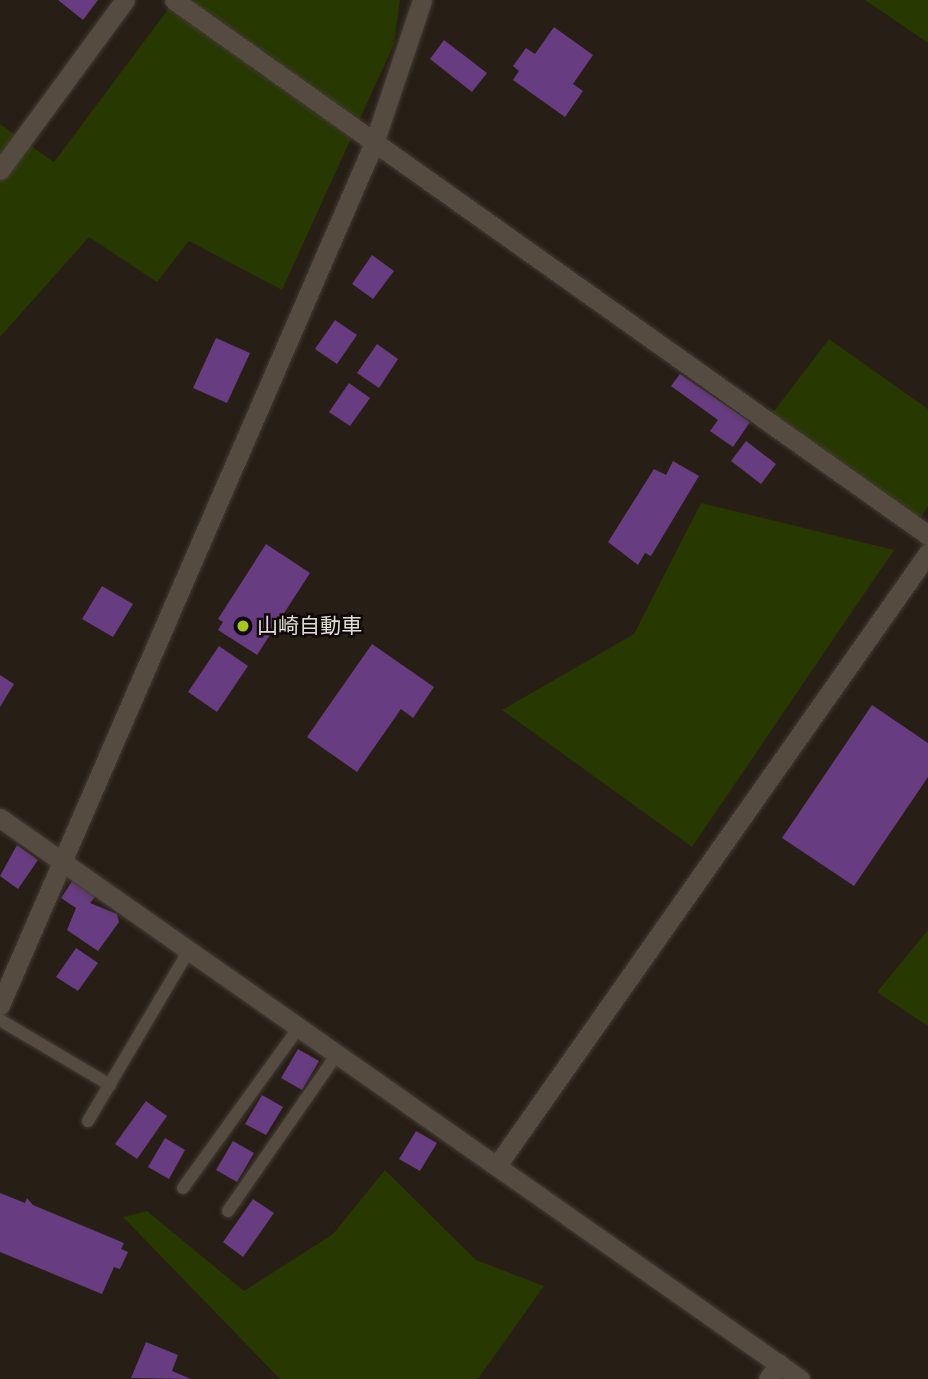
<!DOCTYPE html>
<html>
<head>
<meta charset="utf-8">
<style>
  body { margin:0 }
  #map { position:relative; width:928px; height:1379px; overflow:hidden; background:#271e15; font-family:"Roboto Serif","Noto Sans JP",serif }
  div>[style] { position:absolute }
  .green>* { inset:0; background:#273800 }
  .building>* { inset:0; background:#673c80 }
  .roads { filter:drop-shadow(0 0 2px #433b35) drop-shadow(0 0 2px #433b35) }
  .service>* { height:12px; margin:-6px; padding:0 6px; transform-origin:6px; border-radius:6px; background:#554b41 }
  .minor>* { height:19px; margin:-9.5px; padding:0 9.5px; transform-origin:9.5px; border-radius:9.5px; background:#554b41 }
  .tertiary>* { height:19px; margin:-9.5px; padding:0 9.5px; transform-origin:9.5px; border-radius:9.5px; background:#554b41 }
  .dots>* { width:19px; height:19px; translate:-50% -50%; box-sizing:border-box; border:4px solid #0d0906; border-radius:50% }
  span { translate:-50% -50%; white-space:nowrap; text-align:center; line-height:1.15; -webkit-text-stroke:5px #0d0906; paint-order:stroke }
  .poi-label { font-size:21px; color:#e3ddd7 }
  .left { translate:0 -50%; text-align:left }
</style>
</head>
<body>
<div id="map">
  <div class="green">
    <div style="clip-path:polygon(175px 0,400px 0,394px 44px,282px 290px,189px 241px,157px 282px,89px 237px,0 337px,0 124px,54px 162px)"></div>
    <div style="clip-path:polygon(865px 0,928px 0,928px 43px)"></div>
    <div style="clip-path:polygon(829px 339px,928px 409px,928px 506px,914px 528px,765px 423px)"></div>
    <div style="clip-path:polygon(701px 503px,894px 550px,692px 847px,502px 710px,634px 634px)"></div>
    <div style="clip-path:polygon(928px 930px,928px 1026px,877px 992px)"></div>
    <div style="clip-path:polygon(385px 1170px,476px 1260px,544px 1286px,478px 1379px,280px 1379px,123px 1217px,147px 1211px,244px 1291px,333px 1234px)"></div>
  </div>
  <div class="building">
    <div style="clip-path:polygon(58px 0,98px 0,83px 20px)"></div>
    <div style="clip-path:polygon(554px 27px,593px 55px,573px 84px,583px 91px,565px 117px,513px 80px,519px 71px,513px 66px,526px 48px,535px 54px)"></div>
    <div style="clip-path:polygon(444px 40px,487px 73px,472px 92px,430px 59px)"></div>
    <div style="clip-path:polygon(372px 255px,394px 271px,373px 299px,352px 284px)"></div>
    <div style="clip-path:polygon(335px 320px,357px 335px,337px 364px,315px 349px)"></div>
    <div style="clip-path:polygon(216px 338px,250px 353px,227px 403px,193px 388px)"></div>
    <div style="clip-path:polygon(377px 344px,398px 359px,379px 388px,357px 373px)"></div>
    <div style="clip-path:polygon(680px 374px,750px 422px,733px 447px,710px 431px,718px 420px,671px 386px)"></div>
    <div style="clip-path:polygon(349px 383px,370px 398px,350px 426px,329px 412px)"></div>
    <div style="clip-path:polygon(746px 441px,776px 464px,761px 484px,731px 461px)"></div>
    <div style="clip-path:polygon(673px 461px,699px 476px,651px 556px,645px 553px,638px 565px,608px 542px,654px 469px,666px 475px)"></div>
    <div style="clip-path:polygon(266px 544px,310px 573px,257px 655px,218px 630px,223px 622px,218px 619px)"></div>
    <div style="clip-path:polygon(102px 586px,133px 604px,113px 637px,82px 619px)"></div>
    <div style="clip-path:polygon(372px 644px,434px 687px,413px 718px,401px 709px,357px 772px,307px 737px)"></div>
    <div style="clip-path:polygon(219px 646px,248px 666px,217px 712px,188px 692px)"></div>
    <div style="clip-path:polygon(0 675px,14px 684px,0 707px)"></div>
    <div style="clip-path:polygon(872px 705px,928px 743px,928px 777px,854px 886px,782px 838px)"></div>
    <div style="clip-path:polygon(17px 845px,38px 860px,18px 889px,0 876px)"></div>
    <div style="clip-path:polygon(73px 880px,96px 896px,90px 903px,117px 914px,119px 922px,98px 951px,67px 930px,76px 908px,61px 898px)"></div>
    <div style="clip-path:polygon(76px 948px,98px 963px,78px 991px,56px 977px)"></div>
    <div style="clip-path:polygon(298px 1049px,319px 1061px,302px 1090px,281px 1078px)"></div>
    <div style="clip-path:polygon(262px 1095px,283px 1107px,266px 1135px,245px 1124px)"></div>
    <div style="clip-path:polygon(146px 1101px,167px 1116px,137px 1159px,115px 1144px)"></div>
    <div style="clip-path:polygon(416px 1131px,437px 1143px,420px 1171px,399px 1159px)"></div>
    <div style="clip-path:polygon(165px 1138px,185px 1150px,169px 1179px,148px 1167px)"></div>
    <div style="clip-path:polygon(233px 1141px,254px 1153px,237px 1182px,216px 1170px)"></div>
    <div style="clip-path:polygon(0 1193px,25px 1203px,27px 1198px,33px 1205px,124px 1243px,121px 1249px,128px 1252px,120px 1269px,114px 1267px,102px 1294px,0 1252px)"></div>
    <div style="clip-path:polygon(253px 1199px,274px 1213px,243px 1257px,223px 1242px)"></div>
    <div style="clip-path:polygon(146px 1342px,178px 1355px,172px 1371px,191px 1379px,131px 1378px)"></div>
  </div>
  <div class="roads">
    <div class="service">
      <div style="left:0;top:1020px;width:128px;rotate:30.6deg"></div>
      <div style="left:88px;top:1121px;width:199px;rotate:-59.4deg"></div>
      <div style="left:183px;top:1188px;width:198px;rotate:-54.2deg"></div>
      <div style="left:228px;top:1211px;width:191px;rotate:-55.2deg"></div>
    </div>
    <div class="minor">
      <div style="left:174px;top:0;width:925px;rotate:35.36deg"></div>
      <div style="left:0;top:818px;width:977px;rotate:35.04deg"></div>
      <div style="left:0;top:1005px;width:940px;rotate:-66.55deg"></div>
      <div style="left:374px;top:143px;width:151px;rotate:-71.4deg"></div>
      <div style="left:498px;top:1164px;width:747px;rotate:-54.86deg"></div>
      <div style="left:768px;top:1379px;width:19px;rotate:-54deg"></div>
    </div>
    <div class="tertiary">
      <div style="left:0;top:170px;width:211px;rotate:-53.7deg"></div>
    </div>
  </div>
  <div class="dots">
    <div style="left:243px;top:626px;background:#aac718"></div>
  </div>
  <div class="poi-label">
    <span class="left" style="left:257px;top:626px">山崎自動車</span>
  </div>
</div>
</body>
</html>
